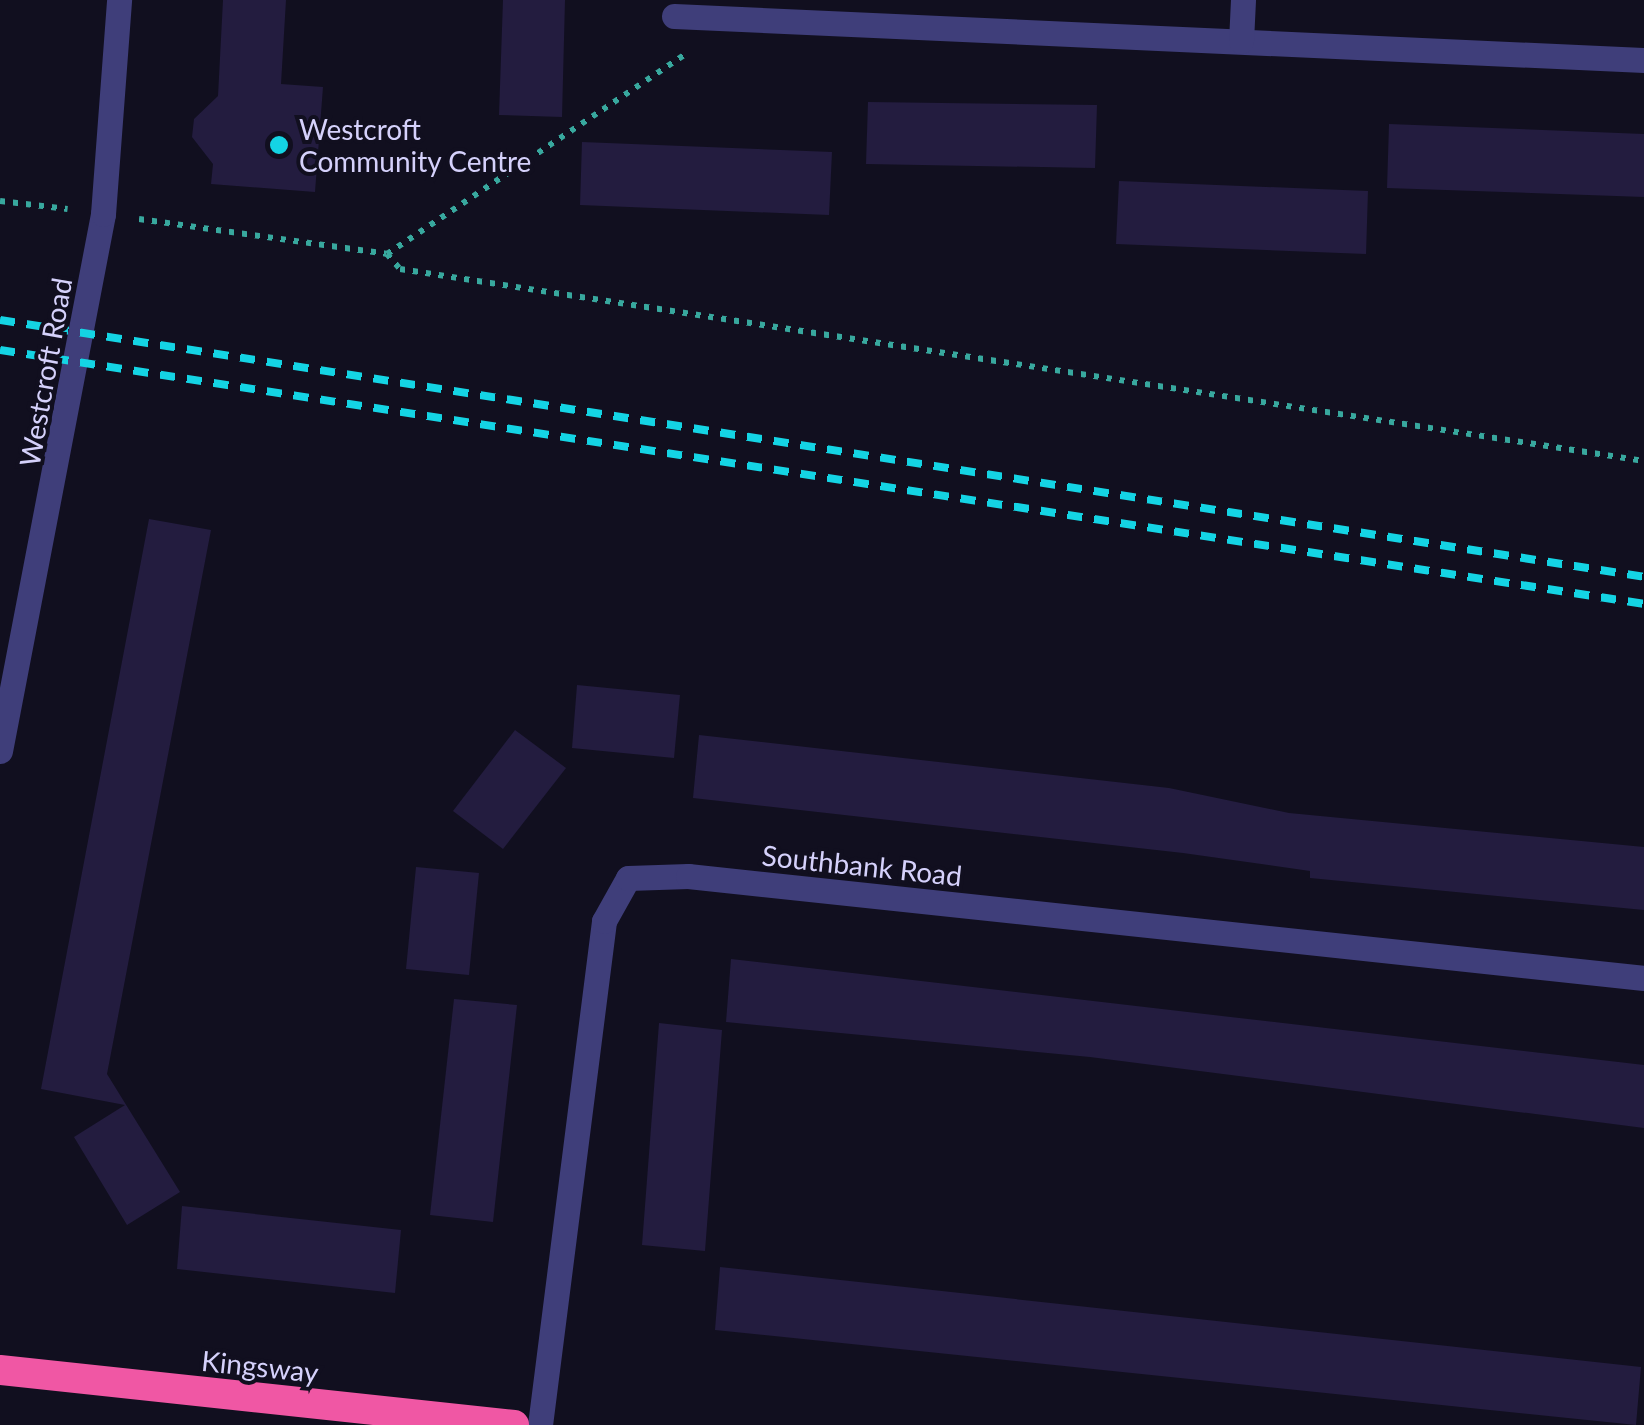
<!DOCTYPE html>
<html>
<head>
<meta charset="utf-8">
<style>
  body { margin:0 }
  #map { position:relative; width:1644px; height:1425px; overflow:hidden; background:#110f1f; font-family:Lato,sans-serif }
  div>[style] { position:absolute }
  .building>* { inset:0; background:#231c3f }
  .path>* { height:6px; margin-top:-3px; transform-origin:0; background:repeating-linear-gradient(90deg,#38a89e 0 5px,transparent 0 13px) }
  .street>* { height:25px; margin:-12.5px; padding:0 12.5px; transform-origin:12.5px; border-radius:12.5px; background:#3f3e7a }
  .highway>* { height:30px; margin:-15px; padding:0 15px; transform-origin:15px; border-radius:15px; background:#f057a4 }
  .rail>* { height:8px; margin-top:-4px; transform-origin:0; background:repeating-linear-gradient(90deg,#14d4e4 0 15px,transparent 0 27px) }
  .dots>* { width:28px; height:28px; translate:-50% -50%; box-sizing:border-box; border:5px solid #110f1f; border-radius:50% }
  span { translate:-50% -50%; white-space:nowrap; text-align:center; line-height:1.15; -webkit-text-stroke:8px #110f1f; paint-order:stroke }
  .poi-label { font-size:28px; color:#d5d1fb }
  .left { translate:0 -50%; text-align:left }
  .street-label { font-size:28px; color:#d5d1fb }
</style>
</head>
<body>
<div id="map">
  <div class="building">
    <div style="clip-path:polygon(223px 0,286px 0,281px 84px,323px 87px,315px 192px,211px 184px,213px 164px,192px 137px,194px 119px,218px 96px)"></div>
    <div style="clip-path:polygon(503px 0,565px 0,562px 117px,499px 115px)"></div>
    <div style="clip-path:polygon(868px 102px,1097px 105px,1095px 168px,866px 164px)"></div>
    <div style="clip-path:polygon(1389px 124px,1644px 134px,1644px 197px,1387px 188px)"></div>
    <div style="clip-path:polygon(582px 142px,832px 152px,829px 215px,580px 205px)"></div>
    <div style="clip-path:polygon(1119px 181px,1368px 191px,1366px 254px,1116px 244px)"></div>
    <div style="clip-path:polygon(149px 519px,211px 530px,107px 1074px,180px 1192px,127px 1225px,74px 1137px,125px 1105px,41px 1089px)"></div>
    <div style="clip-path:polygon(577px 685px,680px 695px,674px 758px,572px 748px)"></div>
    <div style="clip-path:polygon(515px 730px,566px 768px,503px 849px,453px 811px)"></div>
    <div style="clip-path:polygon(699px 735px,1169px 788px,1289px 813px,1644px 847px,1644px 910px,1310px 878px,1310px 871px,1183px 853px,693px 798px)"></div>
    <div style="clip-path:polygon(416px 867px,479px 873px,469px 975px,406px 969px)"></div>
    <div style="clip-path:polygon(731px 959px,1644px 1065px,1644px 1128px,1090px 1057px,726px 1022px)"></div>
    <div style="clip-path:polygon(454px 999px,517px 1005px,493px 1222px,430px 1215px)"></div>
    <div style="clip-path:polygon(659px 1023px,722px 1030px,705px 1251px,642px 1245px)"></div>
    <div style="clip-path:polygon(182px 1206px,401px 1230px,395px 1293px,177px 1269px)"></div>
    <div style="clip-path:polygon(720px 1267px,1641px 1367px,1636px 1425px,715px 1330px)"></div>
  </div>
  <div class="path">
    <div style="left:0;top:201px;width:68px;rotate:6.7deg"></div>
    <div style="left:139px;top:219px;width:250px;rotate:8deg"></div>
    <div style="left:387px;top:254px;width:358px;rotate:-33.8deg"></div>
    <div style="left:387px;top:254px;width:20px;rotate:49deg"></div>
    <div style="left:400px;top:269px;width:1259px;rotate:8.77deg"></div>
  </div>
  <div class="street">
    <div style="left:674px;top:16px;width:971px;rotate:2.6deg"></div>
    <div style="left:1241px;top:41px;width:41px;rotate:-87.2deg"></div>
    <div style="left:0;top:751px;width:547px;rotate:-79.14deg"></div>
    <div style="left:103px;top:214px;width:215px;rotate:-85.7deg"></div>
    <div style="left:540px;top:1425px;width:508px;rotate:-82.76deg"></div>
    <div style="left:604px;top:921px;width:49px;rotate:-60.8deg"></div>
    <div style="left:628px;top:878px;width:60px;rotate:-1.9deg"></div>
    <div style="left:688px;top:876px;width:961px;rotate:6.09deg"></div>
  </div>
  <div class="highway">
    <div style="left:0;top:1370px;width:517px;rotate:6.11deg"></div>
  </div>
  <div class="rail">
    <div style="left:0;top:320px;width:1664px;rotate:8.88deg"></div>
    <div style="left:0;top:350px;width:1664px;rotate:8.78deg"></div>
  </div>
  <div class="dots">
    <div style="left:279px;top:145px;background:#14d4e4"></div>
  </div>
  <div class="poi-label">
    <span class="left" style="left:299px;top:145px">Westcroft<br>Community Centre</span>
  </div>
  <div class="street-label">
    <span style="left:45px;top:372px;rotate:-80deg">Westcroft Road</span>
    <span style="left:862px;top:865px;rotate:6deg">Southbank Road</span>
    <span style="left:260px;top:1366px;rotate:6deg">Kingsway</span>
  </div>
</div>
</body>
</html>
